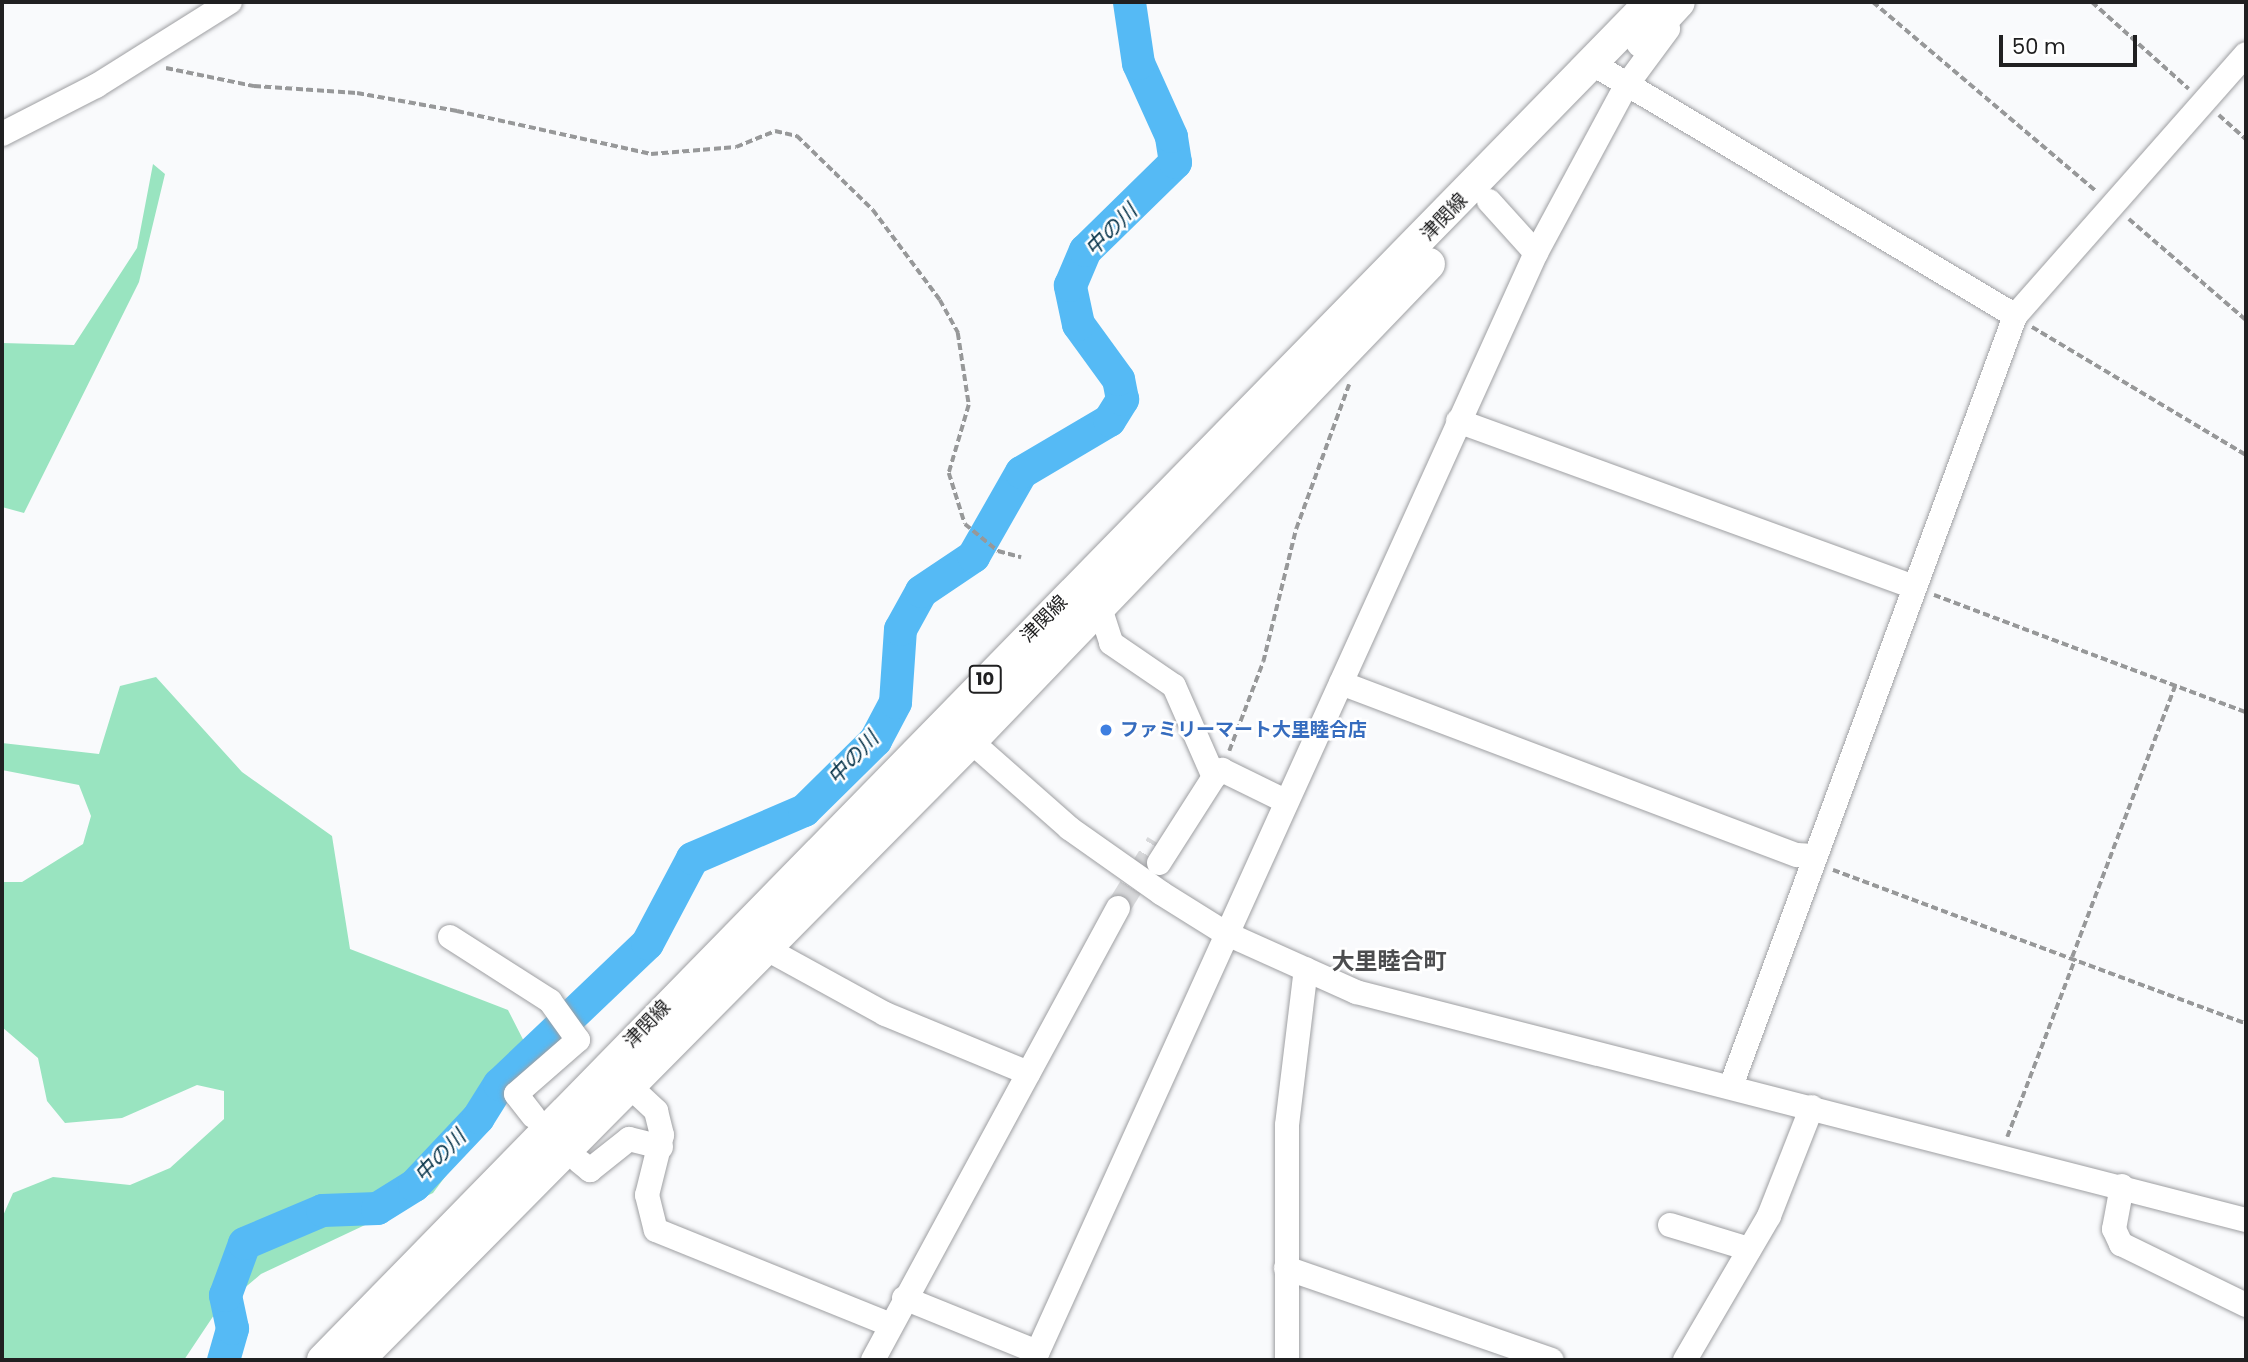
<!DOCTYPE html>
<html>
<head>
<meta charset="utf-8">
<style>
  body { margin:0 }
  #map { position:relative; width:2248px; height:1362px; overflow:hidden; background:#f9fafc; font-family:Poppins,"Noto Sans JP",sans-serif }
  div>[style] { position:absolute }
  .green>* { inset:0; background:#99e4c0 }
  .river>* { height:33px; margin:-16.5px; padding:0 16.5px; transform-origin:16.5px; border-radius:16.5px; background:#55baf5 }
  .minor-tunnel>* { height:24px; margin-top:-12px; transform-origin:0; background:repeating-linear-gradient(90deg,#d8d9db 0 24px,transparent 0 36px) }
  .path>* { height:3.5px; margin-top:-1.75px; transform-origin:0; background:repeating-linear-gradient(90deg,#979899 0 7px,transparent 0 10.5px) }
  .roads { filter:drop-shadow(0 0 2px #9e9fa2) drop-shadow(0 0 2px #9e9fa2) }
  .minor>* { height:24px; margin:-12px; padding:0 12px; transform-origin:12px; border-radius:12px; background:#fff }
  .major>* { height:32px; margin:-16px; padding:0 16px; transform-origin:16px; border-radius:16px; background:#fff }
  .dots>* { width:19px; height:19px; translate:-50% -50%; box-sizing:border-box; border:4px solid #fff; border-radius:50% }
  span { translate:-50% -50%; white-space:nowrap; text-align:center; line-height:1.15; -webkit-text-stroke:5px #fff; paint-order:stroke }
  .shield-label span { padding:2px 5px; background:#fff; border:2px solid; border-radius:5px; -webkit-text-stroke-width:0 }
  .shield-label { font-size:18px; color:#202021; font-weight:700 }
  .street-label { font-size:19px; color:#202021 }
  .shop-label { font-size:19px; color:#366cbe; font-weight:700 }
  .left { translate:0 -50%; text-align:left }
  .water-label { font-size:21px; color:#023047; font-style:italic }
  .quarter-label { font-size:23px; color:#4b4c4e; font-weight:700 }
  .frame { position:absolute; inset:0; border:4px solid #202021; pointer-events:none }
  .scale { position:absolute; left:1999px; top:35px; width:138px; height:32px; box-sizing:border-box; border:4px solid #202021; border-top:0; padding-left:9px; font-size:21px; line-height:24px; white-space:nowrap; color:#202021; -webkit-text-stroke:5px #fff; paint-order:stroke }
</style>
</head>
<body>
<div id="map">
  <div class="green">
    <div style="clip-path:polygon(153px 164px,165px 174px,139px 282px,24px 513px,2px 507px,2px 343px,74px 345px,137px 248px)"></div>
    <div style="clip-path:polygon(156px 677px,242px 772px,332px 836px,350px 949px,508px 1010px,533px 1059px,433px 1193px,261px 1274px,216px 1312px,184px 1360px,2px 1360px,2px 1218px,13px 1193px,53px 1177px,130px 1185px,170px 1168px,224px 1119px,224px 1091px,197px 1085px,122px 1118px,65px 1123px,47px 1101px,38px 1058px,2px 1027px,2px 882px,22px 882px,83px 844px,91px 816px,79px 785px,2px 770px,2px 743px,99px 754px,120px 686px)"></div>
  </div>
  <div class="river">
    <div style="left:223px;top:1360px;width:33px;rotate:-74deg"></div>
    <div style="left:232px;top:1328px;width:34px;rotate:-102deg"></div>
    <div style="left:225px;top:1295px;width:55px;rotate:-69.9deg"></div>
    <div style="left:244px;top:1243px;width:85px;rotate:-22.9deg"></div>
    <div style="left:322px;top:1210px;width:55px;rotate:-2.1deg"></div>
    <div style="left:377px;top:1208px;width:44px;rotate:-31.9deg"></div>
    <div style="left:414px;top:1185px;width:93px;rotate:-46.7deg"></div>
    <div style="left:478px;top:1117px;width:39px;rotate:-58deg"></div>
    <div style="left:499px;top:1084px;width:204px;rotate:-43.6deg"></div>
    <div style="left:647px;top:943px;width:96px;rotate:-62.1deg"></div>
    <div style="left:692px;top:858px;width:122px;rotate:-23.2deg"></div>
    <div style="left:804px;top:810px;width:100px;rotate:-44.6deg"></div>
    <div style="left:875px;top:740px;width:43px;rotate:-62.2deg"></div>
    <div style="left:895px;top:702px;width:73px;rotate:-86.1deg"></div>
    <div style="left:900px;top:629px;width:43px;rotate:-61.1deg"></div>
    <div style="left:921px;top:591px;width:63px;rotate:-33.9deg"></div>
    <div style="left:973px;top:556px;width:97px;rotate:-60.3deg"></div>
    <div style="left:1021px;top:472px;width:102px;rotate:-30.6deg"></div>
    <div style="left:1109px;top:420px;width:25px;rotate:-58deg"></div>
    <div style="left:1122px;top:399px;width:20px;rotate:-101deg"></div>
    <div style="left:1118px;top:379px;width:68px;rotate:-126deg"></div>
    <div style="left:1078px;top:324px;width:40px;rotate:-102deg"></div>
    <div style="left:1070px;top:285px;width:38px;rotate:-67deg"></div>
    <div style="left:1085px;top:250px;width:126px;rotate:-44.4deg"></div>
    <div style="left:1175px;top:162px;width:26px;rotate:-99deg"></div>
    <div style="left:1171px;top:136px;width:80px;rotate:-114.3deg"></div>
    <div style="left:1138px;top:63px;width:62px;rotate:-98.4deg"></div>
  </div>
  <div class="minor-tunnel">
    <div style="left:1118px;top:908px;width:76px;rotate:-58.4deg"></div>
  </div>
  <div class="path">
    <div style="left:1873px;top:2px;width:292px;rotate:40.3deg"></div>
    <div style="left:2092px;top:2px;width:130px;rotate:41.9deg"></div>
    <div style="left:166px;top:68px;width:90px;rotate:11.6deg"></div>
    <div style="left:254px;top:86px;width:103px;rotate:3.9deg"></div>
    <div style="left:357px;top:93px;width:102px;rotate:10.2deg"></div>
    <div style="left:457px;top:111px;width:199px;rotate:12.5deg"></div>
    <div style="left:651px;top:154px;width:85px;rotate:-4.7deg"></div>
    <div style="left:736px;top:147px;width:42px;rotate:-22.3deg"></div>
    <div style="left:775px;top:131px;width:23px;rotate:13deg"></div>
    <div style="left:797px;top:136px;width:106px;rotate:44.2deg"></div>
    <div style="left:873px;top:210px;width:112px;rotate:53.3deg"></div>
    <div style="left:940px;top:300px;width:38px;rotate:61deg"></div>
    <div style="left:958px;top:333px;width:73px;rotate:81.3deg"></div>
    <div style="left:969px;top:405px;width:71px;rotate:106.4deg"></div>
    <div style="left:949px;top:473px;width:53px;rotate:72.6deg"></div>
    <div style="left:965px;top:524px;width:43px;rotate:39.3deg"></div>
    <div style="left:998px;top:551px;width:24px;rotate:15deg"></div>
    <div style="left:2219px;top:115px;width:36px;rotate:42deg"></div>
    <div style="left:2129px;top:219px;width:155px;rotate:40.8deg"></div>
    <div style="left:2032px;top:327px;width:249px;rotate:30.9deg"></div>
    <div style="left:1934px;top:595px;width:333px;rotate:20.6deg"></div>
    <div style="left:1229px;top:751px;width:95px;rotate:-69.1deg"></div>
    <div style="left:1263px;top:662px;width:137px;rotate:-76.1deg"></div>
    <div style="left:1296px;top:529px;width:154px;rotate:-69.9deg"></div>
    <div style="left:1833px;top:870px;width:441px;rotate:20.4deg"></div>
    <div style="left:2072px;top:957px;width:290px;rotate:-69.2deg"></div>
    <div style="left:2007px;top:1137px;width:191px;rotate:-69.1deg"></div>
  </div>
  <div class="roads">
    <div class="minor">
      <div style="left:1593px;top:64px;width:492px;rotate:30.8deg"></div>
      <div style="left:2px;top:134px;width:106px;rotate:-27.1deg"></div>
      <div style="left:96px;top:86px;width:158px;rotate:-32.1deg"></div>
      <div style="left:1489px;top:201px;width:70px;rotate:47.9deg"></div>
      <div style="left:1458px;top:421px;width:485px;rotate:20deg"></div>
      <div style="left:1099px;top:605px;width:40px;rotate:72deg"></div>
      <div style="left:1111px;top:643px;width:76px;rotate:34.3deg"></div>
      <div style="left:1174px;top:686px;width:99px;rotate:66.3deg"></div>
      <div style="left:1214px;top:777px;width:11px;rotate:-41deg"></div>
      <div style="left:1222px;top:770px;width:72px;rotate:26.2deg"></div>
      <div style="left:1341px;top:683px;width:487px;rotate:20.7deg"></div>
      <div style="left:1797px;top:855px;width:17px;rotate:3deg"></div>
      <div style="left:958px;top:730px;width:148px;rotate:41.4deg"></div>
      <div style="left:1069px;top:828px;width:113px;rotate:35.2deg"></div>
      <div style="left:1161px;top:893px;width:75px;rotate:32deg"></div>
      <div style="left:1225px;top:933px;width:144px;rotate:24.2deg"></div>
      <div style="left:1356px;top:992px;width:919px;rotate:14.37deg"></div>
      <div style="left:1159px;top:863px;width:102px;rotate:-57.4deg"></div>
      <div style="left:450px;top:937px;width:119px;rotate:32.6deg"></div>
      <div style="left:550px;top:1001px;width:48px;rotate:54.3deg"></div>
      <div style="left:578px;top:1040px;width:82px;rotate:138.9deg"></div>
      <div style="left:516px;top:1094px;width:28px;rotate:52deg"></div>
      <div style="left:776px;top:954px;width:124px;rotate:28.8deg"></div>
      <div style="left:885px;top:1014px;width:155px;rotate:22.4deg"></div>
      <div style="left:1731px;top:1086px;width:821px;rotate:-69.75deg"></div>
      <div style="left:2015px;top:316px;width:349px;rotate:-48.6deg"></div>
      <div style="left:638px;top:1094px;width:25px;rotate:43deg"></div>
      <div style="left:656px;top:1111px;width:25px;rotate:76deg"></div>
      <div style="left:662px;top:1135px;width:62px;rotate:104deg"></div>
      <div style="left:647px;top:1195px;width:36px;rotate:76deg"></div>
      <div style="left:656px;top:1230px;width:253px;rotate:22deg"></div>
      <div style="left:580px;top:1162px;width:13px;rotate:39deg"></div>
      <div style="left:590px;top:1170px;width:50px;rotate:-38.5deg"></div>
      <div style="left:629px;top:1139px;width:33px;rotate:14deg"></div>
      <div style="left:2122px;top:1186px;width:44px;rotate:100.5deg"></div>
      <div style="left:2114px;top:1229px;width:17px;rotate:65deg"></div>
      <div style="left:2121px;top:1244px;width:139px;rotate:26deg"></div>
      <div style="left:1670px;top:1225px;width:83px;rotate:16.9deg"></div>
      <div style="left:1286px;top:1268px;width:281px;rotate:19.1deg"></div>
      <div style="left:904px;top:1298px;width:144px;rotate:22.1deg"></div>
      <div style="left:873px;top:1360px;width:514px;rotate:-61.54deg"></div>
      <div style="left:1034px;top:1360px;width:1216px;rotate:-65.61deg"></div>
      <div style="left:1536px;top:253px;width:190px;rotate:-61.7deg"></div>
      <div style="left:1626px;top:86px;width:71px;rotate:-53.6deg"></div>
      <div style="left:1287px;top:1360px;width:235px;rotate:-90deg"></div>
      <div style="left:1287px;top:1125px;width:157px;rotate:-83.1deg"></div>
      <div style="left:1685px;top:1360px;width:167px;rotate:-59.7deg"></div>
      <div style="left:1769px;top:1216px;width:117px;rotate:-68.5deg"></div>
    </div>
    <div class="major">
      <div style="left:1642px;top:42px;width:54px;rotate:-47.2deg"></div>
      <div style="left:323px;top:1360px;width:1899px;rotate:-45.64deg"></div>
      <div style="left:358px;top:1360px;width:868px;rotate:-45.28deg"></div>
      <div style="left:969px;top:743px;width:664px;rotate:-46.16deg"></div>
    </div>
  </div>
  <div class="dots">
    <div style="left:1106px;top:730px;background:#3f7fe0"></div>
  </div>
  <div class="shield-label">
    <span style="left:985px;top:679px">10</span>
  </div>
  <div class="street-label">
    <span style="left:1444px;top:217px;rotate:-46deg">津関線</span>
    <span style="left:1044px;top:619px;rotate:-45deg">津関線</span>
    <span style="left:647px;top:1024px;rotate:-46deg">津関線</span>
  </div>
  <div class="shop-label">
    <span class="left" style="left:1120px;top:730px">ファミリーマート大里睦合店</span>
  </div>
  <div class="water-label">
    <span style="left:1111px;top:230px;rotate:-45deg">中の川</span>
    <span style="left:853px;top:758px;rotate:-47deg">中の川</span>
    <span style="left:440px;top:1156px;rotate:-46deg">中の川</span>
  </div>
  <div class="quarter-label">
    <span style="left:1389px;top:961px">大里睦合町</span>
  </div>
  <div class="frame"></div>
  <div class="scale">50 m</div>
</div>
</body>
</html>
